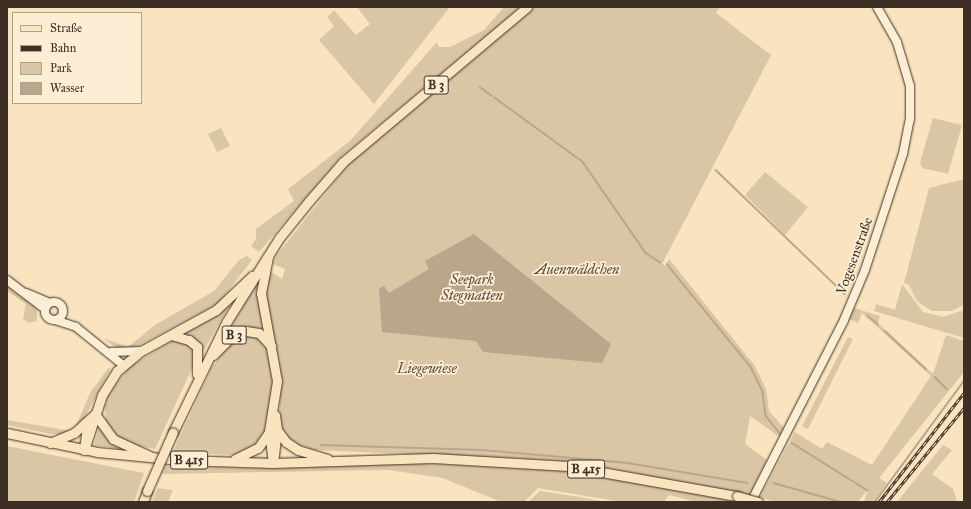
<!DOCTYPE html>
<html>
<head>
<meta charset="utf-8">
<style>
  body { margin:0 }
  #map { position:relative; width:971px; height:509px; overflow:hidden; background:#fae4bf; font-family:"IM FELL Great Primer",serif }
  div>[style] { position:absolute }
  .green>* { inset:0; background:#dac5a5 }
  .water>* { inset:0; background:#baa68b }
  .stream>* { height:1.5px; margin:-0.75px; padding:0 0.75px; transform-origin:0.75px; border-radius:0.75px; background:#baa68b }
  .roads { filter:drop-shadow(0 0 1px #3e2f25) drop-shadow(0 0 1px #3e2f25) }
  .secondary>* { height:8px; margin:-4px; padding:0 4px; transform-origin:4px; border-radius:4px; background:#fcedd5 }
  .secondary>.ring { margin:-4px; padding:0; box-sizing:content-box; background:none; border:8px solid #fcedd5; border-radius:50% }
  .primary>* { height:9px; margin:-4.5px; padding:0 4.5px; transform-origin:4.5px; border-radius:4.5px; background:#fae4bf }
  .rail>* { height:3px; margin-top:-1.5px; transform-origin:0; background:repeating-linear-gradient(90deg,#fcedd5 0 4.5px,#3e2f25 0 9px); box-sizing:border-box; border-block:1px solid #3e2f25 }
  .bridges { filter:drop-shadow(0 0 1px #3e2f25) drop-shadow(0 0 1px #3e2f25) }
  .primary-bridge>* { height:9px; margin:-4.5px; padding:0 4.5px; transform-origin:4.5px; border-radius:4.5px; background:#fae4bf }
  span { translate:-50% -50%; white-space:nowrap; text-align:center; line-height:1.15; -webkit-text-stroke:3.5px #fcedd5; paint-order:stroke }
  .shield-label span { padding:1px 3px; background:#fcedd5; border:1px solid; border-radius:3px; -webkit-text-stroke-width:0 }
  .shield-label { font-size:13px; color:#3e2f25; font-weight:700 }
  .street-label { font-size:14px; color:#3e2f25 }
  .park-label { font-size:14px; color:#5d4d3f; font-style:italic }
  .frame { position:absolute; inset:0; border:8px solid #3e2f25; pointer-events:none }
  .legend { position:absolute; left:12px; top:12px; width:130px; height:92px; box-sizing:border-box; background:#fcedd5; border:1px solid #b0a18f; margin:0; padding:5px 7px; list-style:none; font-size:12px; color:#3e2f25 }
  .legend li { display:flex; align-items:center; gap:8px; height:20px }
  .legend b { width:20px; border:1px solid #b0a18f }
</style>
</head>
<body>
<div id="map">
  <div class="green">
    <div style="clip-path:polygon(357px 7px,450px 7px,374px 104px,319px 40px,334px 26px,327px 17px,334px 10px,356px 35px,370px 24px)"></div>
    <div style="clip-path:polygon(504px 7px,521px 7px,342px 156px,259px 252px,251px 246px,256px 239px,256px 229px,294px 201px,288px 189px,350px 141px,437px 42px,439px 47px,450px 47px,484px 30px)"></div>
    <div style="clip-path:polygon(534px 7px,720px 7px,716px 13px,771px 55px,662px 264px,666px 266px,669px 259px,755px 366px,766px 389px,769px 411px,785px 429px,781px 438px,750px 416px,745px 444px,767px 460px,749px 496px,614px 469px,547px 460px,315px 450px,296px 444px,280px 430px,279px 361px,265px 297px,270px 271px,282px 279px,285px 269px,273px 264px,277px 255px,353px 159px)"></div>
    <div style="clip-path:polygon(933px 118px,962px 125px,948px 174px,922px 168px,920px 163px)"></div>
    <div style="clip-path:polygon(221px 128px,230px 146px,217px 152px,208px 134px)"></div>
    <div style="clip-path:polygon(765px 172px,808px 207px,785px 235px,745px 195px)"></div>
    <div style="clip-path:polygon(964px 179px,964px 305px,951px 311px,932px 311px,917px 301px,909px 285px,904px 283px,929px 188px)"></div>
    <div style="clip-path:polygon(247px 256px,252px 260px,219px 303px,130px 350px,115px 347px,103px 338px,128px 347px,155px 325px,214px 291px,239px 260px)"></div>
    <div style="clip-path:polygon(258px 281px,268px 336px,257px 330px,224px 338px)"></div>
    <div style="clip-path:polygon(902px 284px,923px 312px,943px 317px,964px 310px,964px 338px,874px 311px,876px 304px,895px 310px)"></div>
    <div style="clip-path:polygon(7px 285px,37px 307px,37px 321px,29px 323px,23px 319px,26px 304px,7px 291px)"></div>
    <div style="clip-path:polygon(232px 301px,202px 353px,181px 333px)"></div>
    <div style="clip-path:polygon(854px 308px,880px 316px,878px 323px,933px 374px,946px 335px,964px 341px,964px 372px,879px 478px,887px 483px,874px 502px,864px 502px,868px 489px,858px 502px,775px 502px,760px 497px,795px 432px,822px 449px,827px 442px,872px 465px,931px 376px,862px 313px,858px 323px,849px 319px)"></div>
    <div style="clip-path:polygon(247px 333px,257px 337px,268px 347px,272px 375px,272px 399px,265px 430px,258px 443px,233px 455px,173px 452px,212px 367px,233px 339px)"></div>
    <div style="clip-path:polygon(848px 337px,853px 339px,808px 429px,802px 426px)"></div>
    <div style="clip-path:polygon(175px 339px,191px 345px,195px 362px,155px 449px,133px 445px,115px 436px,106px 422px,105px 407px,109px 394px,129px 367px)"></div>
    <div style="clip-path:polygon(109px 367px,110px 370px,85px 417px,75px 428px,90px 393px)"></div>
    <div style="clip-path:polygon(7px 420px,65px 430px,69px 430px,65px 434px,51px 434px,7px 425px)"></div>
    <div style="clip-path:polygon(100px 425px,127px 450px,94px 445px)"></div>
    <div style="clip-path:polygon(943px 445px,952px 450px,932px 474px,953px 489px,957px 502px,897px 502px)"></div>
    <div style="clip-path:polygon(7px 446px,47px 454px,144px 473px,134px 502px,7px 502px)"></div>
    <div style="clip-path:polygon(389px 462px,571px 470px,692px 490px,738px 502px,696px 502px,669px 495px,664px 502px,622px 502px,538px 488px,524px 502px,501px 502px,443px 478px,388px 470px,162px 474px,165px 466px,262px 468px)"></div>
    <div style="clip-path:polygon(158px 488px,173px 490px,168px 502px,152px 502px)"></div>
    <div style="clip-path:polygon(540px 491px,585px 498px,605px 502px,528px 502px)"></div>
  </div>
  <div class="water">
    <div style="clip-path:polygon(474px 234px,611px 344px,602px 363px,483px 352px,476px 341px,382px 332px,379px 289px,384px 286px,389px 293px,429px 269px,425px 261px)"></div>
  </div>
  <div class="stream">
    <div style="left:480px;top:87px;width:14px;rotate:36deg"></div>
    <div style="left:494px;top:97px;width:110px;rotate:36.1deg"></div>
    <div style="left:583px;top:162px;width:111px;rotate:55.3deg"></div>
    <div style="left:646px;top:253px;width:17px;rotate:33deg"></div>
    <div style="left:716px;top:170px;width:179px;rotate:43.9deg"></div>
    <div style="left:667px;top:264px;width:133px;rotate:50.8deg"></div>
    <div style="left:751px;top:367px;width:28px;rotate:64deg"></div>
    <div style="left:763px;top:392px;width:24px;rotate:83deg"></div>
    <div style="left:766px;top:416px;width:22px;rotate:51deg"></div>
    <div style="left:868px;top:316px;width:13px;rotate:39deg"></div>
    <div style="left:885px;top:331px;width:56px;rotate:42.8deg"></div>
    <div style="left:935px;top:377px;width:17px;rotate:45deg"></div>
    <div style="left:792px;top:443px;width:89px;rotate:32.1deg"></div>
    <div style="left:321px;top:445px;width:161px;rotate:1.8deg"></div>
    <div style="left:482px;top:450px;width:147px;rotate:5.1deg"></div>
    <div style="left:628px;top:463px;width:121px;rotate:9.5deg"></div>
    <div style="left:774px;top:483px;width:70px;rotate:15.8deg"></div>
    <div style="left:875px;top:502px;width:150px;rotate:-53.7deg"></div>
  </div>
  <div class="roads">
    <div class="secondary">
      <div style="left:7px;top:280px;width:48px;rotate:37.3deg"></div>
      <div style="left:26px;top:293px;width:25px;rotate:23deg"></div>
      <div class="ring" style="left:45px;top:302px;width:10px;height:10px"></div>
      <div style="left:55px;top:320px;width:22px;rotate:18deg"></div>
      <div style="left:76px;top:327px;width:60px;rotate:39deg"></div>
      <div style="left:111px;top:352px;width:30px;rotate:-2deg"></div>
      <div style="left:751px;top:502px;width:204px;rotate:-62.9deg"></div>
      <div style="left:844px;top:320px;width:54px;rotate:-67.2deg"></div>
      <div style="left:865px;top:270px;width:122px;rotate:-71.9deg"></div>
      <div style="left:903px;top:154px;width:36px;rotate:-79deg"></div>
      <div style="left:910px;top:119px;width:33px;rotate:-90deg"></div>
      <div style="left:910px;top:86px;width:46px;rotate:-106.5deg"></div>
      <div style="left:897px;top:42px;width:40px;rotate:-119.7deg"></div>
    </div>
    <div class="primary">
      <div style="left:268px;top:257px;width:37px;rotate:101deg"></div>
      <div style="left:261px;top:293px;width:89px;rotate:79.7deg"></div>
      <div style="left:277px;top:381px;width:51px;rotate:99.1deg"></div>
      <div style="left:269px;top:431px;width:32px;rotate:83deg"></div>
      <div style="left:171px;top:335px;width:19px;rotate:16deg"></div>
      <div style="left:189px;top:340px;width:11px;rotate:41deg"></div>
      <div style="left:197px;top:347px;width:27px;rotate:90deg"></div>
      <div style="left:213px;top:355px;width:25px;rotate:-45deg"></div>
      <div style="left:231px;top:337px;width:16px;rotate:-22deg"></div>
      <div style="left:246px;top:331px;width:13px;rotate:9deg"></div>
      <div style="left:259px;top:333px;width:18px;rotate:47deg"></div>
      <div style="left:95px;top:414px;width:31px;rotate:54deg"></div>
      <div style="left:113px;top:439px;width:43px;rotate:24.8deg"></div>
      <div style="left:275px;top:415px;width:15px;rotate:82deg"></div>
      <div style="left:277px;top:430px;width:15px;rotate:53deg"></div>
      <div style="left:286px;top:442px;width:14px;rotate:34deg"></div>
      <div style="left:298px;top:450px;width:31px;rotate:17deg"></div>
      <div style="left:173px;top:432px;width:123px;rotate:-64.1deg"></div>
      <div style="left:227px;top:321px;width:99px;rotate:-57.8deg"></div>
      <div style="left:280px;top:237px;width:46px;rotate:-51.1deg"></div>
      <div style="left:309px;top:201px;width:52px;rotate:-48.9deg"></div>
      <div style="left:343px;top:162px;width:241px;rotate:-40.1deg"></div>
      <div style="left:7px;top:433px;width:92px;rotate:11.9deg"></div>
      <div style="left:97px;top:452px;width:84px;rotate:5.4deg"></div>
      <div style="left:181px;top:460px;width:92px;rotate:1.9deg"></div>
      <div style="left:273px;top:463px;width:160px;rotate:-1.8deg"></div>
      <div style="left:433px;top:458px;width:135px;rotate:3.4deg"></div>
      <div style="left:568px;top:466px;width:172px;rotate:10.1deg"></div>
      <div style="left:50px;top:443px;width:26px;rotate:-23deg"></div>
      <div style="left:74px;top:433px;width:27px;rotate:-42deg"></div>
      <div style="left:84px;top:450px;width:58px;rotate:-71.9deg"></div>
      <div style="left:102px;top:395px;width:28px;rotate:-58deg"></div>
      <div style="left:117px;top:371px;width:31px;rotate:-40deg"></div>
      <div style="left:141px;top:351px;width:85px;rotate:-28.7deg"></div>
      <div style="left:216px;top:310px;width:50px;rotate:-43.4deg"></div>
      <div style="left:84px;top:450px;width:26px;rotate:-83deg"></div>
      <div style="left:235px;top:459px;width:25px;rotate:-26deg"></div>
      <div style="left:258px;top:448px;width:19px;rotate:-55deg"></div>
      <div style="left:273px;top:463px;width:33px;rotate:-83deg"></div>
      <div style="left:143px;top:502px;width:12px;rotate:-70deg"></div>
    </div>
  </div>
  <div class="rail">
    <div style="left:879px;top:502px;width:138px;rotate:-52.1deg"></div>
    <div style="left:887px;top:502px;width:122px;rotate:-50.7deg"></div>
  </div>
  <div class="bridges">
    <div class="primary-bridge">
      <div style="left:147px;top:491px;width:64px;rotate:-66.2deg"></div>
      <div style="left:737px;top:496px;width:22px;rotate:16deg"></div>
    </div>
  </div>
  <div class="shield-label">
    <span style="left:436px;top:85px">B 3</span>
    <span style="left:234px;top:335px">B 3</span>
    <span style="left:189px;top:460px">B 415</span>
    <span style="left:586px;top:469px">B 415</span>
  </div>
  <div class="street-label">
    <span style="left:855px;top:256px;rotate:-70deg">Vogesenstraße</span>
  </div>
  <div class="park-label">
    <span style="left:577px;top:270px">Auenwäldchen</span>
    <span style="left:472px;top:288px">Seepark<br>Stegmatten</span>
    <span style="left:427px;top:369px">Liegewiese</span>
  </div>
  <div class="frame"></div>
  <ul class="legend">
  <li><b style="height:5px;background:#fae4bf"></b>Straße</li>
  <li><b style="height:5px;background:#3e2f25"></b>Bahn</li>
  <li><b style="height:11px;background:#dac5a5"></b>Park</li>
  <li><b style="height:11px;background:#baa68b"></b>Wasser</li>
  </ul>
</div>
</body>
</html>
